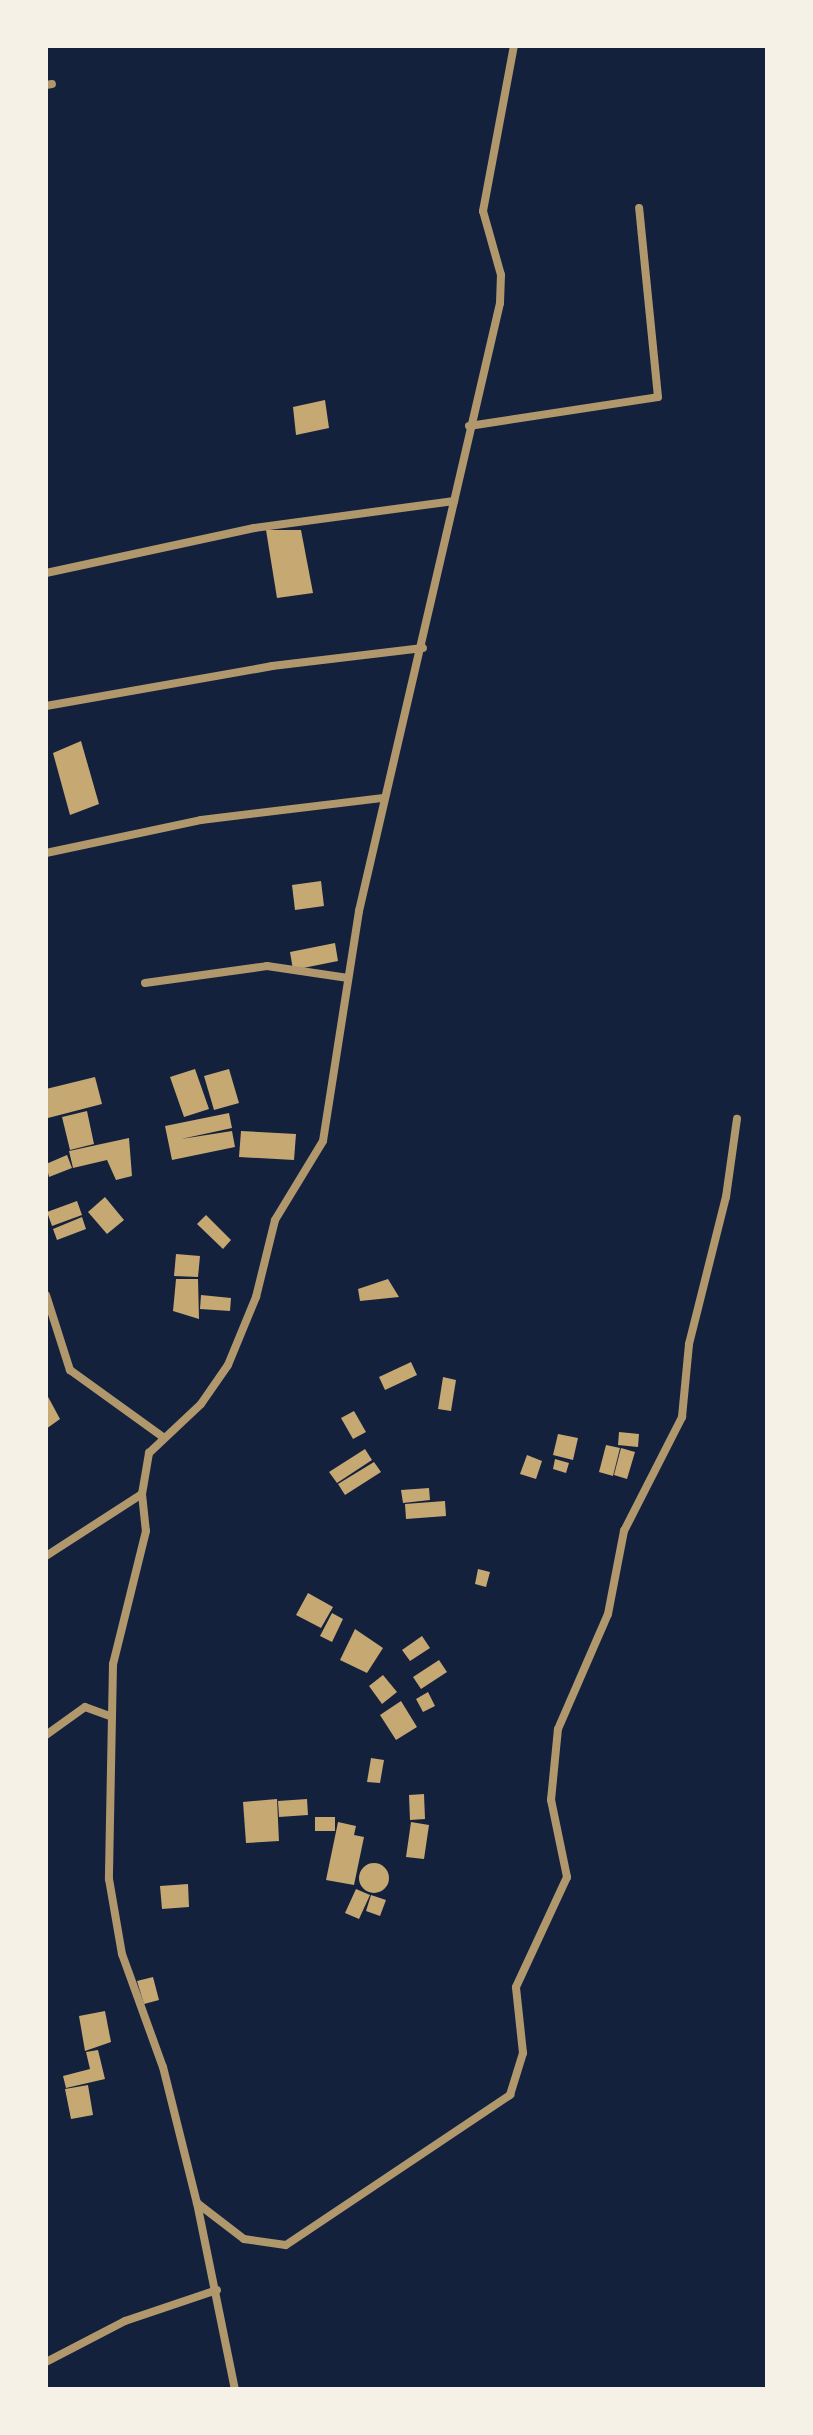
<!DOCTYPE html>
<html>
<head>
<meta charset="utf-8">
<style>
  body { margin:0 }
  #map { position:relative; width:813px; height:2435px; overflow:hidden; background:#14213d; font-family:"Nunito Sans",sans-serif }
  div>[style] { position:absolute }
  .building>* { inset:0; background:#c6a872 }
  .round { border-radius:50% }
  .minor>* { height:8px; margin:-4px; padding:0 4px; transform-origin:4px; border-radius:4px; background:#b1986c }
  span { translate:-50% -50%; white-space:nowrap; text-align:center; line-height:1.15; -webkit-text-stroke:6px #f6f1e7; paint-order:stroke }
  .frame { position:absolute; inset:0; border:48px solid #f6f1e7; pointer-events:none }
</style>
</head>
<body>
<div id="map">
  <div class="building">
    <div style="clip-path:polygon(325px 400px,329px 428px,296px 435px,293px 407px)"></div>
    <div style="clip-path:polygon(266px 530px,301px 530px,313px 593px,277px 598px)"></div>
    <div style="clip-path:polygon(81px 741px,99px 804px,70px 815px,53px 753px)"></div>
    <div style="clip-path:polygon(321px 881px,324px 906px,295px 910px,292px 885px)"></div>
    <div style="clip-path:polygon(335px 943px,338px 961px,293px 970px,290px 952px)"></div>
    <div style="clip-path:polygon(195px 1069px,209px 1109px,184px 1117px,170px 1077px)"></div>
    <div style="clip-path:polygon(229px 1069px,239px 1103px,214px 1110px,204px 1076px)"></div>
    <div style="clip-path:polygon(95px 1077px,102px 1104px,48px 1118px,46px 1089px)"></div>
    <div style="clip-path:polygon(87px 1111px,94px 1144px,70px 1150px,62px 1117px)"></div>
    <div style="clip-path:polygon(229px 1113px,232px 1128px,181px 1139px,232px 1131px,235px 1147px,172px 1160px,165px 1126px)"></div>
    <div style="clip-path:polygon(241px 1131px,296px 1134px,294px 1160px,239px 1157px)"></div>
    <div style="clip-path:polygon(129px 1138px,132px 1176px,116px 1180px,107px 1160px,73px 1168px,69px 1151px)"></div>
    <div style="clip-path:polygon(67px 1155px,72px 1168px,49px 1177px,46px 1164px)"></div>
    <div style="clip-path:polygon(105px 1197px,124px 1220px,107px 1234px,88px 1212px)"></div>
    <div style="clip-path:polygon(77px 1201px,82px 1215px,52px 1226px,47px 1212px)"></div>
    <div style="clip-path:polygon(206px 1215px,231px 1240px,223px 1249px,197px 1224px)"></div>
    <div style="clip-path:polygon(82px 1217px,86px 1229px,57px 1240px,53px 1229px)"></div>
    <div style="clip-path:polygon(176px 1254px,200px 1256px,198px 1277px,174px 1276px)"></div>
    <div style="clip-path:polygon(176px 1279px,198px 1279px,199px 1319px,173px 1311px)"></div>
    <div style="clip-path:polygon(388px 1279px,399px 1297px,360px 1301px,358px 1289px)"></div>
    <div style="clip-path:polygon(201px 1295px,231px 1298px,230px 1311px,200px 1309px)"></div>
    <div style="clip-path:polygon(411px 1362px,417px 1375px,385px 1390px,379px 1377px)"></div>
    <div style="clip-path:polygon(443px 1377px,456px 1380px,451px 1411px,438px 1409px)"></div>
    <div style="clip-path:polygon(46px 1393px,60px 1419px,46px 1429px)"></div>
    <div style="clip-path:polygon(354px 1411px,366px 1432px,353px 1439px,341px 1418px)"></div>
    <div style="clip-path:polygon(619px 1432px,639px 1434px,638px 1447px,618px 1445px)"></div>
    <div style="clip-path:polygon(558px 1434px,578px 1438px,573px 1460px,553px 1455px)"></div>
    <div style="clip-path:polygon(606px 1445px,620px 1448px,613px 1476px,599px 1472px)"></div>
    <div style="clip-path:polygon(621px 1448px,635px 1452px,627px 1479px,614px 1475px)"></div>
    <div style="clip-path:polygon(365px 1449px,372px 1460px,337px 1483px,329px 1472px)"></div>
    <div style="clip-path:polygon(527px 1455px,542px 1461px,536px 1479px,520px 1474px)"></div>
    <div style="clip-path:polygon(555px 1459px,569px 1463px,566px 1473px,553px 1469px)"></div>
    <div style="clip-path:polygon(374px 1462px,381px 1472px,345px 1495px,338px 1484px)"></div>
    <div style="clip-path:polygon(429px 1488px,430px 1500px,403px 1503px,401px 1490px)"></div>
    <div style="clip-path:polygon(445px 1501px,446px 1516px,406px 1519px,405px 1504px)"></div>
    <div style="clip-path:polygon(478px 1569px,490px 1572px,486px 1587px,475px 1584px)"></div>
    <div style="clip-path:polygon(308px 1593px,333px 1607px,321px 1628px,296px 1615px)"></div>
    <div style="clip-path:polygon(332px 1613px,343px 1619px,332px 1642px,320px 1636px)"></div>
    <div style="clip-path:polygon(355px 1629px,383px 1648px,367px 1673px,340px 1660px)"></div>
    <div style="clip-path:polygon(422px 1636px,430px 1648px,410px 1661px,402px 1650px)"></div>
    <div style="clip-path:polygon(439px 1660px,447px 1672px,421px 1689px,413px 1677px)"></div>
    <div style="clip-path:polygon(383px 1675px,397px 1692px,382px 1704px,369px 1686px)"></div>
    <div style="clip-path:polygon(428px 1692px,435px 1706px,423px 1712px,416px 1699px)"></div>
    <div style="clip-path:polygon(401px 1701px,417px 1727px,396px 1740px,380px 1715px)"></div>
    <div style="clip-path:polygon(371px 1758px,384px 1760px,380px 1783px,367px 1782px)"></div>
    <div style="clip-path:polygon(424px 1794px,425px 1819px,410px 1820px,409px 1795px)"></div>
    <div style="clip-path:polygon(277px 1799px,279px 1841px,246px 1843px,243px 1802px)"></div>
    <div style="clip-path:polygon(307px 1799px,308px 1815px,279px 1817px,278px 1801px)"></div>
    <div style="clip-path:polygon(315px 1817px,335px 1817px,335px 1831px,315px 1831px)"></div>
    <div style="clip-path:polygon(338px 1822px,356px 1826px,354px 1835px,364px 1837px,354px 1885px,326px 1880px)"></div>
    <div style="clip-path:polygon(411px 1822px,429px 1825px,424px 1859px,406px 1857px)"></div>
    <div class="round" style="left:359px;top:1863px;width:30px;height:30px"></div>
    <div style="clip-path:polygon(188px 1884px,189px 1907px,162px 1909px,160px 1886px)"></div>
    <div style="clip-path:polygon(356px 1889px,370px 1895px,359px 1919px,345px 1913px)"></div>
    <div style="clip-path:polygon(371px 1895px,386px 1900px,380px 1916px,366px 1911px)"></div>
    <div style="clip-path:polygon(153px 1977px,159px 2000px,144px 2004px,137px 1981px)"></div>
    <div style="clip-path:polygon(105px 2011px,111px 2042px,85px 2051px,79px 2016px)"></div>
    <div style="clip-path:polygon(98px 2050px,105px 2079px,66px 2088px,63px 2076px,90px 2069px,86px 2052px)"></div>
    <div style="clip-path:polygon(88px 2085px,93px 2115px,71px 2119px,65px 2089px)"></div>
  </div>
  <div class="minor">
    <div style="left:46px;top:85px;width:6px;rotate:-9deg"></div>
    <div style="left:469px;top:426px;width:191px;rotate:-8.7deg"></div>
    <div style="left:658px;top:397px;width:190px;rotate:-95.7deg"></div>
    <div style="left:46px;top:573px;width:213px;rotate:-12.2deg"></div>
    <div style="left:254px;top:528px;width:202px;rotate:-7.7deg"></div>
    <div style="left:46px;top:706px;width:230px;rotate:-10deg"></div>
    <div style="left:272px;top:666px;width:152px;rotate:-6.8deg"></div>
    <div style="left:46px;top:853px;width:158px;rotate:-12deg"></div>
    <div style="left:201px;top:820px;width:184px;rotate:-6.9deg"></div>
    <div style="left:145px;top:983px;width:123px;rotate:-7.9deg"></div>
    <div style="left:267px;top:966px;width:82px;rotate:8.4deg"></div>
    <div style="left:46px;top:1295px;width:79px;rotate:72.3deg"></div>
    <div style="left:70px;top:1370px;width:115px;rotate:35.8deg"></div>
    <div style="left:142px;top:1494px;width:37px;rotate:84deg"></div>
    <div style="left:146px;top:1531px;width:137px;rotate:103.9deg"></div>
    <div style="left:113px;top:1664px;width:215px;rotate:91.1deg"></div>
    <div style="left:109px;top:1879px;width:76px;rotate:80.2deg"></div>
    <div style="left:122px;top:1954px;width:120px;rotate:70.1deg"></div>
    <div style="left:163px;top:2067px;width:140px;rotate:76deg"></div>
    <div style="left:197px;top:2203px;width:190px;rotate:78.5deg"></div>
    <div style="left:46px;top:1556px;width:114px;rotate:-32.9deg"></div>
    <div style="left:142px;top:1494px;width:42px;rotate:-80.3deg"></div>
    <div style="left:149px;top:1453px;width:71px;rotate:-43.3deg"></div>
    <div style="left:201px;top:1404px;width:47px;rotate:-55.3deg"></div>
    <div style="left:228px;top:1365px;width:74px;rotate:-67.6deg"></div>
    <div style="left:256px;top:1297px;width:79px;rotate:-76.1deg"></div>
    <div style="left:275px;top:1220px;width:92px;rotate:-58.7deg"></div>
    <div style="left:323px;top:1141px;width:233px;rotate:-81.1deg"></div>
    <div style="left:359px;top:911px;width:624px;rotate:-76.94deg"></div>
    <div style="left:500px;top:303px;width:28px;rotate:-88deg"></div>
    <div style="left:501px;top:275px;width:66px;rotate:-105.7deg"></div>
    <div style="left:483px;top:211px;width:168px;rotate:-79.4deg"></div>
    <div style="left:46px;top:1735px;width:48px;rotate:-35.7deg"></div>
    <div style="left:85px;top:1707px;width:27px;rotate:20deg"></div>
    <div style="left:197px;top:2203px;width:59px;rotate:37.5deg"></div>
    <div style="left:244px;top:2239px;width:42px;rotate:8.1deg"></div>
    <div style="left:286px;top:2245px;width:270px;rotate:-33.8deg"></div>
    <div style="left:510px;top:2095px;width:44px;rotate:-72.8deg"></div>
    <div style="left:523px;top:2053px;width:66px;rotate:-96.1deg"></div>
    <div style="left:516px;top:1987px;width:121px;rotate:-65.1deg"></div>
    <div style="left:567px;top:1877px;width:79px;rotate:-101.7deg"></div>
    <div style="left:551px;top:1800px;width:71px;rotate:-84.4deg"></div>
    <div style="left:558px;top:1729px;width:125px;rotate:-66.5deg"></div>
    <div style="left:608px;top:1614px;width:85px;rotate:-79.1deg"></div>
    <div style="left:624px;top:1531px;width:128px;rotate:-63deg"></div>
    <div style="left:682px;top:1417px;width:73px;rotate:-84.5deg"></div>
    <div style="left:689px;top:1344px;width:152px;rotate:-75.9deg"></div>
    <div style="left:726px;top:1197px;width:79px;rotate:-82deg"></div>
    <div style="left:46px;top:2362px;width:89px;rotate:-27.4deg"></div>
    <div style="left:125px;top:2321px;width:97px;rotate:-18.6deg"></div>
  </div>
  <div class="frame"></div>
</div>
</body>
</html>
